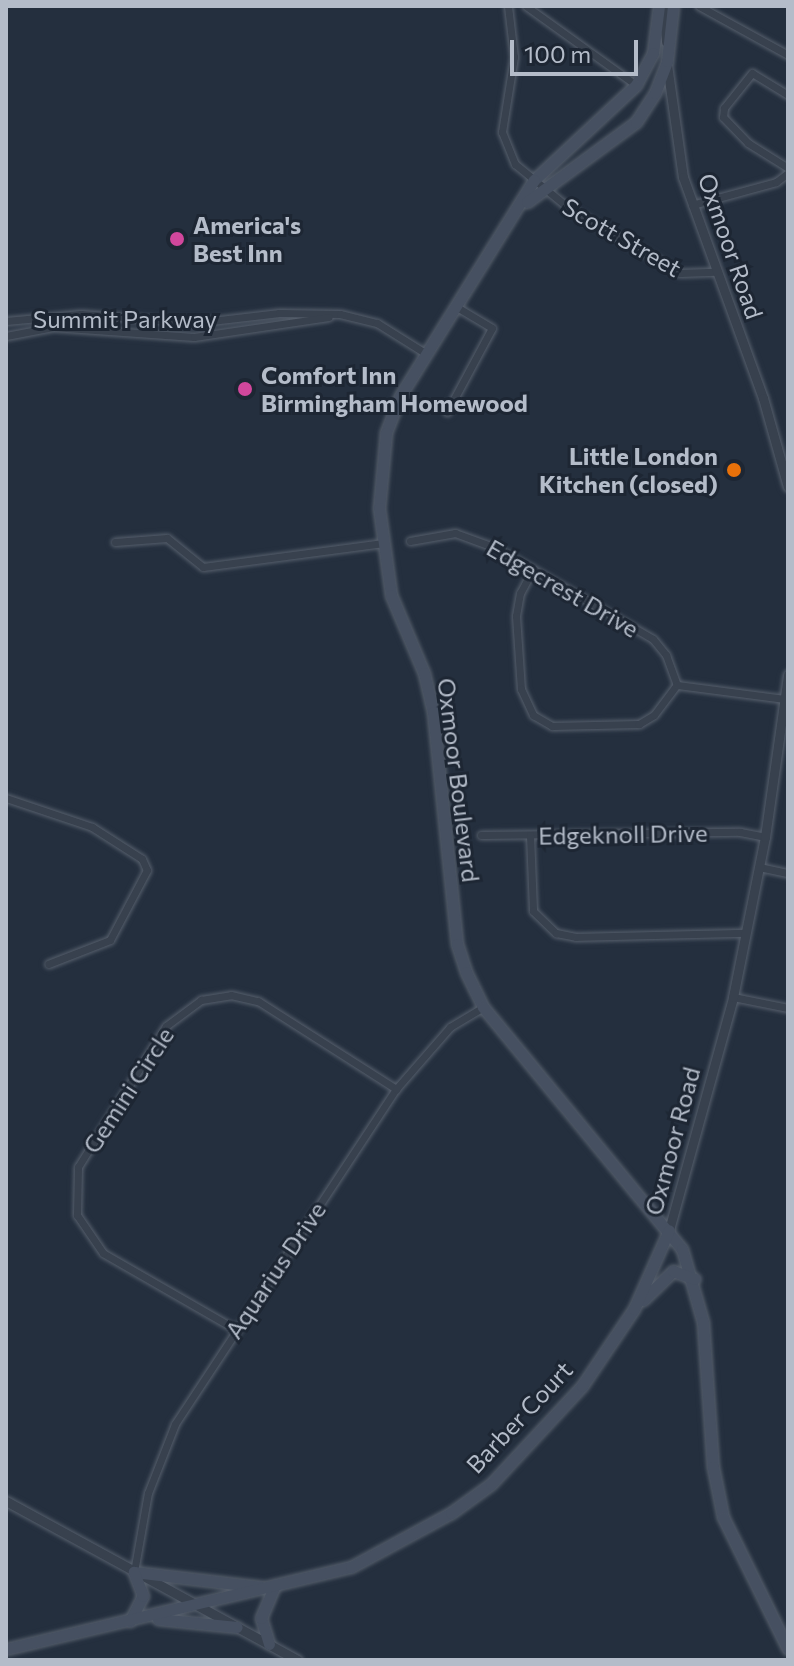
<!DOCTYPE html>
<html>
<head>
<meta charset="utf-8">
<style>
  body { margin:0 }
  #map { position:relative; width:794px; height:1666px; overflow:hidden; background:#242f3e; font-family:Commissioner,sans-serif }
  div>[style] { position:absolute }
  .roads { filter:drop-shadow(0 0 2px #565f6c) drop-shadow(0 0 2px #565f6c) }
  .minor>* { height:7px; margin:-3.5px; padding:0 3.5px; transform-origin:3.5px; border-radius:3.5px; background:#38414e }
  .tertiary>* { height:9px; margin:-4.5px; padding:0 4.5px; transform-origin:4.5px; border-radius:4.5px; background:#38414e }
  .secondary>* { height:11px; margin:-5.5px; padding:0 5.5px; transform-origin:5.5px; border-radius:5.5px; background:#465061 }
  .dots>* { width:22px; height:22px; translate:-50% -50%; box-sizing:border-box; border:4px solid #1d2633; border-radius:50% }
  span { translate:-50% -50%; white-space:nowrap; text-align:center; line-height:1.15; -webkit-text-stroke:6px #1d2633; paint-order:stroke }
  .poi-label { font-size:24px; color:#b4bcc9; font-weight:700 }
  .left { translate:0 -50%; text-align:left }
  .right { translate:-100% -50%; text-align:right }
  .street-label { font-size:24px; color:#b4bcc9 }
  .frame { position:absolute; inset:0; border:8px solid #b4bcc9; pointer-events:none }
  .scale { position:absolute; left:510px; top:40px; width:128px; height:36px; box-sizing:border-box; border:4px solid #b4bcc9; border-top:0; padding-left:10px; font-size:24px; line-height:28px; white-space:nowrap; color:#b4bcc9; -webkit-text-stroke:6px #1d2633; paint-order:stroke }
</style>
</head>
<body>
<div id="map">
  <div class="roads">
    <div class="minor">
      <div style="left:508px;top:6px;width:51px;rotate:83.3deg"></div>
      <div style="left:514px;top:57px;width:76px;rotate:99.1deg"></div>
      <div style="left:502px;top:132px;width:35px;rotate:68deg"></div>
      <div style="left:515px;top:164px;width:71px;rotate:39.3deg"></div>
      <div style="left:570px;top:209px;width:127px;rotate:30.2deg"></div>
      <div style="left:680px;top:273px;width:35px;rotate:-2deg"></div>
      <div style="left:526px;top:6px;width:135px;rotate:35.7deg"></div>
      <div style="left:699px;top:6px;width:102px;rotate:28.8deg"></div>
      <div style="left:788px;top:95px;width:42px;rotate:-148.6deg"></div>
      <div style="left:752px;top:73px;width:45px;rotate:128.7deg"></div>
      <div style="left:724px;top:108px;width:9px;rotate:96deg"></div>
      <div style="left:723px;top:117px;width:36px;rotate:46deg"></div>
      <div style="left:748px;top:143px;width:47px;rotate:32deg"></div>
      <div style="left:692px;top:205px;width:87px;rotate:-15.3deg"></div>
      <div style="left:776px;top:182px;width:15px;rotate:-37deg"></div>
      <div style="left:6px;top:321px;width:75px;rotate:-5.3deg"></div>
      <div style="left:81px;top:314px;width:113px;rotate:4.6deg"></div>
      <div style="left:194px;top:323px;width:86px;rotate:-6.7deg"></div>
      <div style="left:279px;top:313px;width:61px;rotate:0.9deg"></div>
      <div style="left:340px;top:314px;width:38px;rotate:14deg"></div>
      <div style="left:377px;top:323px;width:57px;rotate:32deg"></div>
      <div style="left:6px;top:336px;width:48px;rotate:-10.8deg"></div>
      <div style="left:53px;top:327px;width:141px;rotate:4.1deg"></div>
      <div style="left:194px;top:337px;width:136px;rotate:-8.4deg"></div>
      <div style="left:447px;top:412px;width:95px;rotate:-61.8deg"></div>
      <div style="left:492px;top:328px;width:43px;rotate:-149.3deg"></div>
      <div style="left:410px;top:541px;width:46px;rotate:-10.1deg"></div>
      <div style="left:455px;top:533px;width:44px;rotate:20.1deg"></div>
      <div style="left:496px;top:548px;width:181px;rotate:30.1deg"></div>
      <div style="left:653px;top:639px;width:21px;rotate:51deg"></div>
      <div style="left:666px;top:655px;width:32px;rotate:70deg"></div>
      <div style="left:115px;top:542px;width:52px;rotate:-4.4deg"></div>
      <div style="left:167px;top:538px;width:46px;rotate:38.9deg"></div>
      <div style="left:203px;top:567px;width:182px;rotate:-7.6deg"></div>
      <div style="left:533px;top:569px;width:27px;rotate:118deg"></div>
      <div style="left:520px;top:593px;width:23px;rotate:100deg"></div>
      <div style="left:516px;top:616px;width:73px;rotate:86.1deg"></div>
      <div style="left:521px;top:689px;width:29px;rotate:65deg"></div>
      <div style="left:533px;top:715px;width:22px;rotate:30deg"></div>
      <div style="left:552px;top:726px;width:87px;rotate:-1.3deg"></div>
      <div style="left:639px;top:724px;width:17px;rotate:-31deg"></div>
      <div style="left:654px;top:715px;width:38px;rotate:-53deg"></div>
      <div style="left:677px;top:685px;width:109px;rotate:7.4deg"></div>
      <div style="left:6px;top:798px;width:91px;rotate:18.6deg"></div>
      <div style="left:92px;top:827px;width:59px;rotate:32.6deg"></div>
      <div style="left:142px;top:859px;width:12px;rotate:66deg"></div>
      <div style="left:147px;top:870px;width:79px;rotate:117.9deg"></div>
      <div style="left:110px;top:940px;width:66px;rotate:158.8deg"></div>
      <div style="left:481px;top:835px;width:259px;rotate:-0.7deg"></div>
      <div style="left:740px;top:832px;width:25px;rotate:11deg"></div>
      <div style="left:530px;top:835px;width:76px;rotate:87.7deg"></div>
      <div style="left:533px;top:911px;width:32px;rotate:44deg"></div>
      <div style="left:556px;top:933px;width:20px;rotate:11deg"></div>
      <div style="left:576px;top:937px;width:167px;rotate:-1.4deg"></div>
      <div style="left:759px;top:867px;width:30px;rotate:12deg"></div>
      <div style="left:733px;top:997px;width:56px;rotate:11.3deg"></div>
      <div style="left:235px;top:1329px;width:152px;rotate:-150.1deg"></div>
      <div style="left:103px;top:1253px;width:46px;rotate:-124.4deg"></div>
      <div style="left:77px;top:1215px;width:48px;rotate:-88.8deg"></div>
      <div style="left:78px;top:1167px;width:166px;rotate:-58deg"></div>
      <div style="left:166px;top:1026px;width:44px;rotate:-36.6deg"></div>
      <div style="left:201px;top:1000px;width:30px;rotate:-9deg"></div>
      <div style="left:231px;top:995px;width:28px;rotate:13deg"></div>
      <div style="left:258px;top:1001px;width:164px;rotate:32.5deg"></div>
      <div style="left:134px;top:1572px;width:80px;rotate:-80deg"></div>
      <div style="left:148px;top:1493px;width:74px;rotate:-68.6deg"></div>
      <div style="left:175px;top:1424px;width:401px;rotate:-56.6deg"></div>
      <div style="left:396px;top:1089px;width:82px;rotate:-48.9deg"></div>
      <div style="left:450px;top:1027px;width:39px;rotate:-31deg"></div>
    </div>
    <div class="tertiary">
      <div style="left:663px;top:6px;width:36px;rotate:85deg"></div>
      <div style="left:667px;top:65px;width:113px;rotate:81.9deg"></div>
      <div style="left:683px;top:177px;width:235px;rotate:70.1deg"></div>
      <div style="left:763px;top:398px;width:92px;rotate:74.3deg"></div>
      <div style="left:669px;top:1230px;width:242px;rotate:-74.6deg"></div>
      <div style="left:733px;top:997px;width:163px;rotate:-78.7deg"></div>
      <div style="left:765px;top:837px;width:164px;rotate:-81.9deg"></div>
      <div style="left:6px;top:1501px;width:332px;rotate:28.6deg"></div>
    </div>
    <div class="secondary">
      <div style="left:659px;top:6px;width:47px;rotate:97.3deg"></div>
      <div style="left:653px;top:53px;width:36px;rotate:118deg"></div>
      <div style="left:636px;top:85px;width:139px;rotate:137deg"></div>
      <div style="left:534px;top:180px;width:254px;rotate:121.8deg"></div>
      <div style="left:400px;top:396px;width:40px;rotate:111deg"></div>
      <div style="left:386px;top:433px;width:75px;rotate:95.3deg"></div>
      <div style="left:379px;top:508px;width:88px;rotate:82.1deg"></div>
      <div style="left:391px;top:595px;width:85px;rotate:67.1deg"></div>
      <div style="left:424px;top:673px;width:40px;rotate:77deg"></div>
      <div style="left:433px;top:712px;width:233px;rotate:84.1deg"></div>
      <div style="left:457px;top:944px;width:29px;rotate:72deg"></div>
      <div style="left:466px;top:972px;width:39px;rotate:64deg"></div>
      <div style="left:483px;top:1007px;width:313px;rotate:50.6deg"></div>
      <div style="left:682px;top:1249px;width:76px;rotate:74deg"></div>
      <div style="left:703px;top:1322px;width:145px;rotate:86.1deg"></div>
      <div style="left:713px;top:1467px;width:51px;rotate:78.7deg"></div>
      <div style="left:723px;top:1517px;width:147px;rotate:63.8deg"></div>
      <div style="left:527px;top:202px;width:135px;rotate:-36.3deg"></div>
      <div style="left:636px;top:122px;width:35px;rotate:-57deg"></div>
      <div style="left:655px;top:93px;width:34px;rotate:-69deg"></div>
      <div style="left:667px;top:61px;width:55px;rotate:-83.8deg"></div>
      <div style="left:643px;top:1300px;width:42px;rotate:-44deg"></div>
      <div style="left:673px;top:1271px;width:23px;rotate:20deg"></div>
      <div style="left:134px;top:1572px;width:128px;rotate:6.7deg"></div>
      <div style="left:158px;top:1619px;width:79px;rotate:5.8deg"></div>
      <div style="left:130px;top:1621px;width:28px;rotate:-63deg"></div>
      <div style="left:143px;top:1596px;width:26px;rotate:-111deg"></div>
      <div style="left:269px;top:1644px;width:27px;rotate:-107deg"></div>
      <div style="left:261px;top:1618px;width:34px;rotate:-67deg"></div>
      <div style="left:6px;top:1649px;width:355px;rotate:-13.4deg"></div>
      <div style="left:351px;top:1567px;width:114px;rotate:-28.4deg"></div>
      <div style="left:451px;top:1513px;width:49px;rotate:-35.9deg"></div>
      <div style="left:491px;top:1484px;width:134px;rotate:-47.1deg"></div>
      <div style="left:582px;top:1386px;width:93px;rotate:-56deg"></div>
      <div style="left:634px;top:1309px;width:86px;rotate:-66.1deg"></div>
    </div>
  </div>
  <div class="dots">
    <div style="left:177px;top:239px;background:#d1479c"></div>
    <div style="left:245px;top:389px;background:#d1479c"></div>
    <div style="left:734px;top:470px;background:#e8710a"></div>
  </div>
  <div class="poi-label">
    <span class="left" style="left:193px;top:239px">America's<br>Best Inn</span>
    <span class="left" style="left:261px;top:389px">Comfort Inn<br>Birmingham Homewood</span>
    <span class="right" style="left:718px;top:470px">Little London<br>Kitchen (closed)</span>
  </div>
  <div class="street-label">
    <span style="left:622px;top:237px;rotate:30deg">Scott Street</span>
    <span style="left:731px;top:246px;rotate:71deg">Oxmoor Road</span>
    <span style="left:125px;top:319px">Summit Parkway</span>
    <span style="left:563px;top:588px;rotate:30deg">Edgecrest Drive</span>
    <span style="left:459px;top:780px;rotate:83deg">Oxmoor Boulevard</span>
    <span style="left:623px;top:834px;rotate:-1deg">Edgeknoll Drive</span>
    <span style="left:128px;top:1090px;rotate:-57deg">Gemini Circle</span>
    <span style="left:672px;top:1141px;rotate:-75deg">Oxmoor Road</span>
    <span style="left:275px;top:1270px;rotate:-56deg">Aquarius Drive</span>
    <span style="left:519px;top:1417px;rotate:-47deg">Barber Court</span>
  </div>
  <div class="frame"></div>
  <div class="scale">100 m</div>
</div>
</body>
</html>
